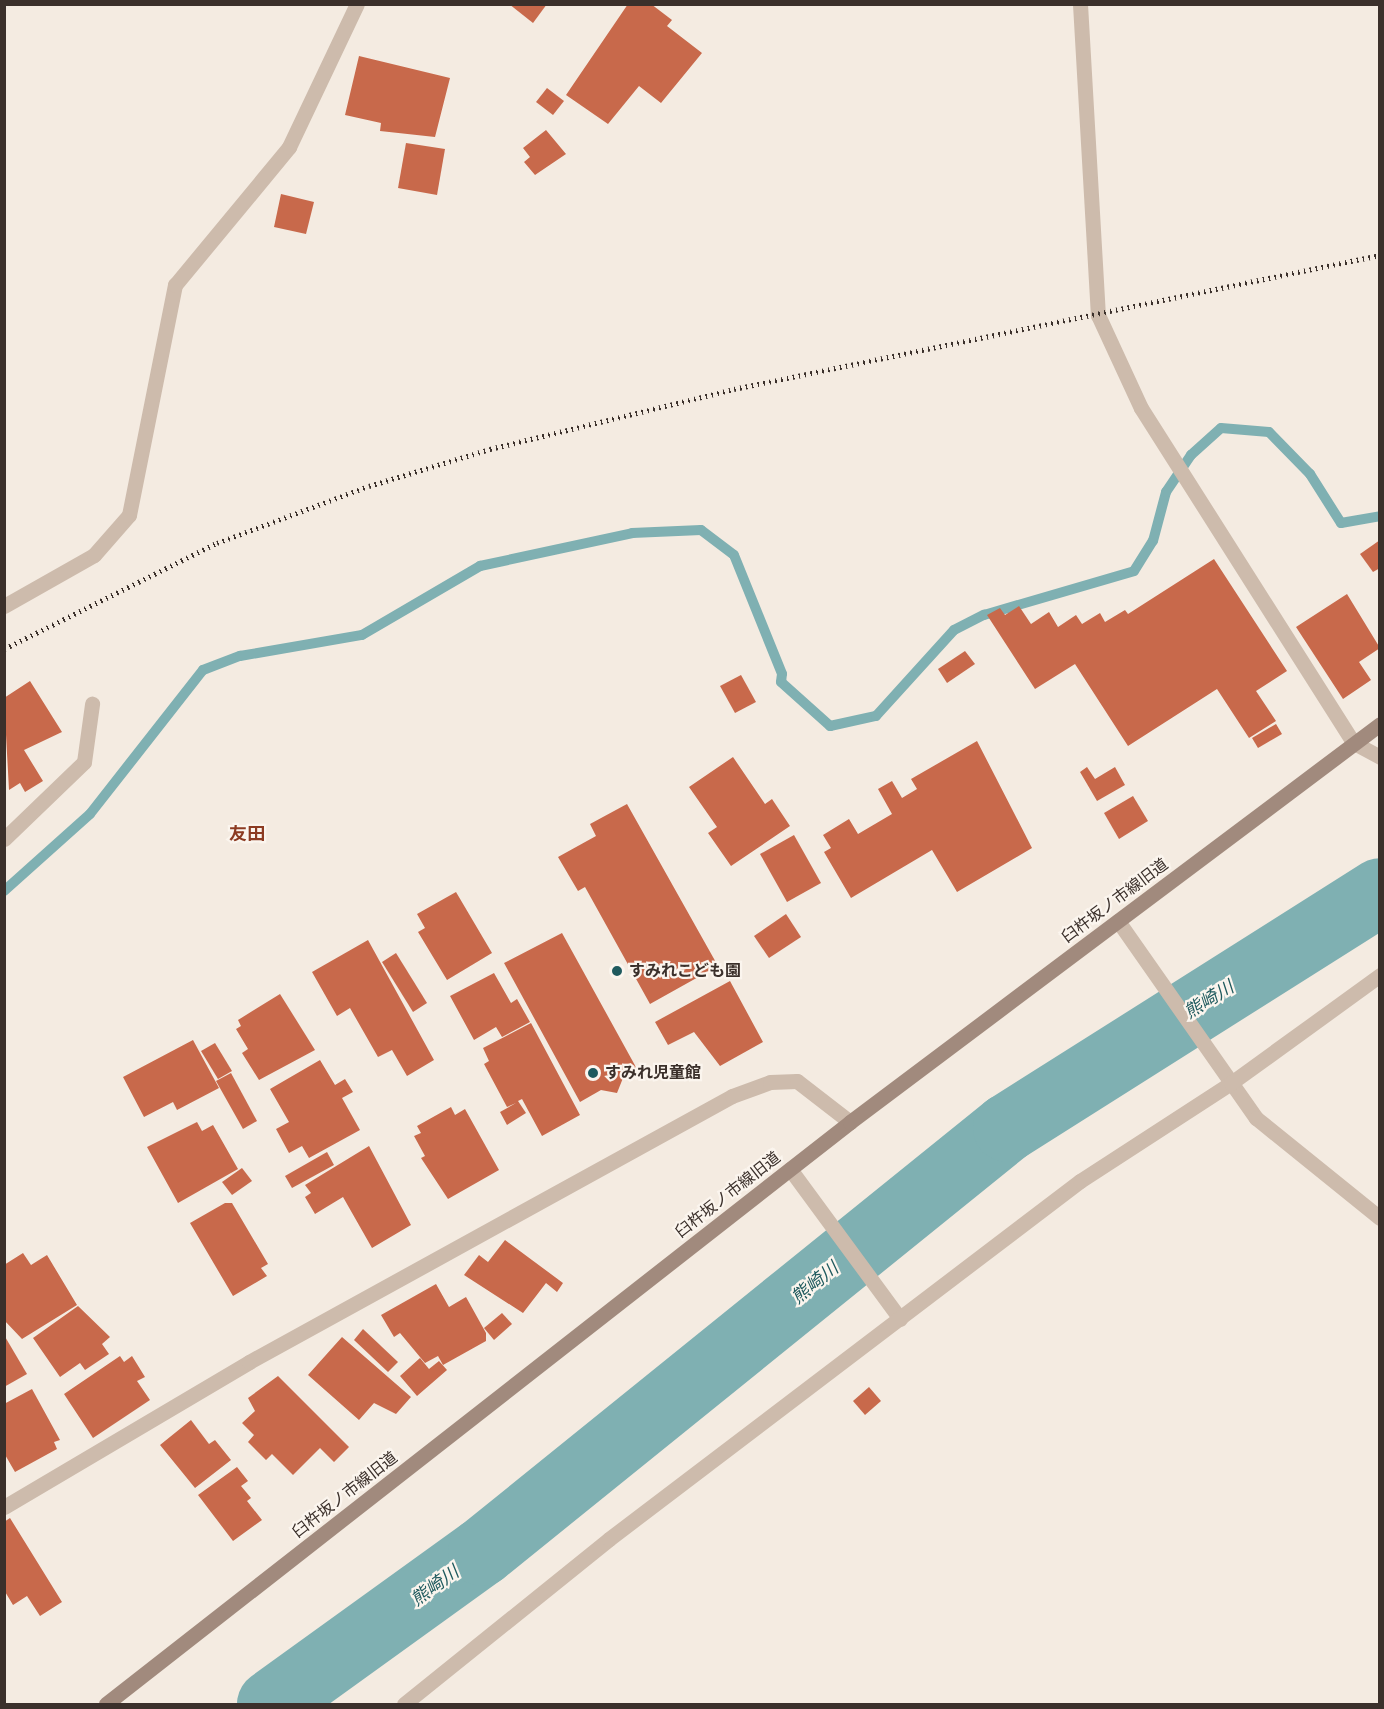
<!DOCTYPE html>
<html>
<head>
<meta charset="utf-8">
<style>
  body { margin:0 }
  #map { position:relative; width:1384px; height:1709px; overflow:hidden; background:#f4ebe1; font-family:Montserrat,"Noto Sans JP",sans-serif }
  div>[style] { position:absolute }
  .stream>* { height:10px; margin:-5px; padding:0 5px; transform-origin:5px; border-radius:5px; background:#7fb0b2 }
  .river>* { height:68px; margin:-34px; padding:0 34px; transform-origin:34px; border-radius:34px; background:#7fb0b2 }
  .building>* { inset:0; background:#c8694b }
  .street>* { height:15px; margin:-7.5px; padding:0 7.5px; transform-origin:7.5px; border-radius:7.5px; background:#cdbbac }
  .secondary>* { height:15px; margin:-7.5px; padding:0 7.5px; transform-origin:7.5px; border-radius:7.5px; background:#a18a7d }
  .rail>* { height:4.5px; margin-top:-2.25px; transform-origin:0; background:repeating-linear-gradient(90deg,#3b302b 0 1.5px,transparent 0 6px) }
  .dots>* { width:16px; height:16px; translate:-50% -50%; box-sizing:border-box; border:3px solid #fbf5ee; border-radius:50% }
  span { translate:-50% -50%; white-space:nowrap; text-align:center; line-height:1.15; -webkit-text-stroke:4.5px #fbf5ee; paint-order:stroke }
  .street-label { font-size:16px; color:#3b302b }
  .poi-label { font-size:16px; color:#3b302b; font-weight:700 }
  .left { translate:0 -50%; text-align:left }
  .neighbourhood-label { font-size:18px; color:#8c3b22; font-weight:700 }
  .water-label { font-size:18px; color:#1f5a5e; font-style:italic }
  .frame { position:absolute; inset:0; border:6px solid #3b302b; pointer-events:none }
</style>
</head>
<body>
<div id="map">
  <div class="stream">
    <div style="left:4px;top:891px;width:115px;rotate:-41.8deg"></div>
    <div style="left:90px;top:814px;width:183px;rotate:-51.9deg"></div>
    <div style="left:203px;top:670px;width:40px;rotate:-21deg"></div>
    <div style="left:240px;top:656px;width:124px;rotate:-9.8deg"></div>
    <div style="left:362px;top:635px;width:137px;rotate:-30.3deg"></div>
    <div style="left:480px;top:566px;width:156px;rotate:-12.2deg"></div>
    <div style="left:632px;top:533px;width:69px;rotate:-2.5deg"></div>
    <div style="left:701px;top:530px;width:41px;rotate:37.1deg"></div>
    <div style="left:734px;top:555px;width:128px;rotate:68deg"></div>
    <div style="left:782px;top:674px;width:8px;rotate:97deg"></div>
    <div style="left:781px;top:682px;width:66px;rotate:41.9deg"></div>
    <div style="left:830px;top:726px;width:47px;rotate:-12.3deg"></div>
    <div style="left:876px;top:716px;width:116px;rotate:-47.8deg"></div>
    <div style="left:954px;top:630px;width:34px;rotate:-27deg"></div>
    <div style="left:984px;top:615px;width:156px;rotate:-16.3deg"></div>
    <div style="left:1134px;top:571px;width:36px;rotate:-58deg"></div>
    <div style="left:1153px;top:541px;width:51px;rotate:-75.1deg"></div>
    <div style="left:1166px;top:492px;width:45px;rotate:-56deg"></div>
    <div style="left:1191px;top:455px;width:40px;rotate:-42deg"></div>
    <div style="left:1221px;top:428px;width:48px;rotate:4.8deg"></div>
    <div style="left:1269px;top:432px;width:59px;rotate:45.7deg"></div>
    <div style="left:1310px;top:474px;width:58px;rotate:57.7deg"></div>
    <div style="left:1341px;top:523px;width:40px;rotate:-10deg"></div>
  </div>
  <div class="river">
    <div style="left:271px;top:1704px;width:260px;rotate:-35.8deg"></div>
    <div style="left:482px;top:1552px;width:675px;rotate:-38.93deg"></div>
    <div style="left:1007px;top:1128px;width:441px;rotate:-32.3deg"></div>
  </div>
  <div class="building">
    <div style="clip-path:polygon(509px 4px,547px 4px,533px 23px)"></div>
    <div style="clip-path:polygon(628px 4px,651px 4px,672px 20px,667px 26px,702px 53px,661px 103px,639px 86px,608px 124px,566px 95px)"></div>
    <div style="clip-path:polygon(359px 56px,450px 78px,435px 137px,380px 131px,381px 123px,345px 115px)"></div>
    <div style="clip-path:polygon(547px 88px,564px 101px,553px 115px,536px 102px)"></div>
    <div style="clip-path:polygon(546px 130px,566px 154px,535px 175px,524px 162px,530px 157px,523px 148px)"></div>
    <div style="clip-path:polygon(406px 143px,445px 149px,437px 195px,398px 188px)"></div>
    <div style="clip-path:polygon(281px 194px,314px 202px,306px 234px,274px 227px)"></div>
    <div style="clip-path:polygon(1380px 540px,1380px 568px,1373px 572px,1360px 554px)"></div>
    <div style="clip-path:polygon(1214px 559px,1287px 671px,1256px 691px,1276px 721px,1249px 738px,1217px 689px,1128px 746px,1075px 664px,1035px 689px,987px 615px,1000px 608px,1005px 615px,1019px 606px,1031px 624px,1049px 612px,1058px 627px,1076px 615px,1082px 624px,1100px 613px,1105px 622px,1125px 610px,1128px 614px)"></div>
    <div style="clip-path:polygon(1347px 594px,1380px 648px,1359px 662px,1371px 680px,1343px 699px,1296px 627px)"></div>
    <div style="clip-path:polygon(965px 651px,975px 664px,947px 683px,938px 669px)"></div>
    <div style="clip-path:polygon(741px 675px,756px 702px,735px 713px,720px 686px)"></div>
    <div style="clip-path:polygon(30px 681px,62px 732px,24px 750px,43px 781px,25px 792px,20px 783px,9px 790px,4px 698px)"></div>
    <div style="clip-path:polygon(1276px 724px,1282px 734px,1258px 748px,1252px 738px)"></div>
    <div style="clip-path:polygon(977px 741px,1032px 848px,957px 892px,932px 850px,851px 898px,824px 852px,831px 848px,823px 835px,849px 819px,858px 834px,892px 814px,878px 789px,892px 781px,902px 798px,917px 789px,911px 779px)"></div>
    <div style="clip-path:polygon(733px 757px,765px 804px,772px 799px,790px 826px,731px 866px,708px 833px,717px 827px,689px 787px)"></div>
    <div style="clip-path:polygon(1087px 767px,1095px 779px,1115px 767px,1125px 785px,1097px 801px,1080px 772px)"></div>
    <div style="clip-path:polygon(1133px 796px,1148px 821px,1119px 839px,1104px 813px)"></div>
    <div style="clip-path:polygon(627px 804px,718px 966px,650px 1004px,585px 887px,578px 891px,558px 857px,596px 836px,590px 824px)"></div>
    <div style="clip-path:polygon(794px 835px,821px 883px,787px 902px,760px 854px)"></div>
    <div style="clip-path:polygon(456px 892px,492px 953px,447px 980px,418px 932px,425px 928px,417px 914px)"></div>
    <div style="clip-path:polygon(786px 914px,801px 937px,769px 958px,754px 936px)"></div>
    <div style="clip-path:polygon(562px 933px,637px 1069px,623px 1078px,617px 1093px,601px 1090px,580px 1102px,504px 963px)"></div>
    <div style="clip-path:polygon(368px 940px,434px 1060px,407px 1076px,392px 1050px,378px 1057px,350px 1008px,337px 1016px,312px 972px)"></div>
    <div style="clip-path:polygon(396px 953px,427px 1003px,413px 1012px,382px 962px)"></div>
    <div style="clip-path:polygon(494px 973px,511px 1003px,517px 999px,530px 1022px,502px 1037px,496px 1027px,474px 1040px,450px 996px)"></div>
    <div style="clip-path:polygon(730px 981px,763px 1042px,720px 1066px,694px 1032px,668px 1045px,655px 1022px)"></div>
    <div style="clip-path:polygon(280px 994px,315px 1050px,259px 1080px,242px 1053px,248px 1049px,236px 1029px,241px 1026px,238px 1020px)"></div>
    <div style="clip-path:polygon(531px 1023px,580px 1115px,542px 1136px,522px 1099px,518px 1101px,526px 1113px,507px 1125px,500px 1112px,516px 1103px,507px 1107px,484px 1064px,489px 1061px,483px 1048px)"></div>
    <div style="clip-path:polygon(193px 1040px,219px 1088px,177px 1110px,173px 1102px,144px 1117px,123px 1077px)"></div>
    <div style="clip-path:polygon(215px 1043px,232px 1071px,218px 1079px,201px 1051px)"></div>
    <div style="clip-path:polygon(320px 1060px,335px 1085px,345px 1079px,353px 1092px,342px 1098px,360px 1130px,309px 1158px,302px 1146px,289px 1153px,276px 1129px,289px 1122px,270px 1089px)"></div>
    <div style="clip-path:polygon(231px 1073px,257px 1121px,243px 1129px,216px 1081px)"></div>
    <div style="clip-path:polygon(451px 1107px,455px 1115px,465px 1109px,499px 1170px,448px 1199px,421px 1158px,425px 1156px,414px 1136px,421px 1133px,417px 1126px)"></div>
    <div style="clip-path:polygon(197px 1122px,202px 1131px,213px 1125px,238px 1169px,178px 1203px,147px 1147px)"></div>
    <div style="clip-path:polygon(369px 1146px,411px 1225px,372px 1248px,343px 1197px,315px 1214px,305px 1197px,311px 1193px,305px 1185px)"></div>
    <div style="clip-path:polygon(327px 1152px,334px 1165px,292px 1188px,285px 1176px)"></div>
    <div style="clip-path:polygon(242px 1168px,252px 1181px,232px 1195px,222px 1182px)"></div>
    <div style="clip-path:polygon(225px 1203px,232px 1203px,268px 1264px,261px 1268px,267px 1276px,233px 1296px,190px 1223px)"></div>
    <div style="clip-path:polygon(505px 1240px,563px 1283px,557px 1292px,546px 1283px,523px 1313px,464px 1275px,479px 1255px,488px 1262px)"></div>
    <div style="clip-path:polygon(23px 1253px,31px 1265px,47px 1255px,77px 1305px,22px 1339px,4px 1320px,4px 1265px)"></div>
    <div style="clip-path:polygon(436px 1284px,449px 1307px,466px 1297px,486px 1333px,486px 1341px,443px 1365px,438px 1356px,425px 1363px,400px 1333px,394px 1337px,381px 1315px)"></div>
    <div style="clip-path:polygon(78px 1306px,110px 1337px,102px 1344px,109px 1354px,85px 1370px,80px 1363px,60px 1377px,33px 1338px)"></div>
    <div style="clip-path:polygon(502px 1313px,512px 1324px,494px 1340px,484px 1328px)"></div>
    <div style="clip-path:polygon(363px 1329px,398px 1362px,388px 1372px,354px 1340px)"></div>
    <div style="clip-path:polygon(4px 1335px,27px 1374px,4px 1387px)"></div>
    <div style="clip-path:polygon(342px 1337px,411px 1397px,396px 1414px,374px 1403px,359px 1420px,308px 1375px)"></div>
    <div style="clip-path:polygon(120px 1356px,124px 1362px,132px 1356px,145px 1377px,137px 1381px,150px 1400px,93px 1438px,64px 1394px)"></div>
    <div style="clip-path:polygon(420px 1358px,429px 1369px,439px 1361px,447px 1370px,417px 1396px,400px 1376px)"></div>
    <div style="clip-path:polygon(278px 1376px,349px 1447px,334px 1462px,320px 1448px,293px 1475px,272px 1454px,266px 1460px,248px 1442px,254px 1435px,242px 1423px,255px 1411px,248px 1398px)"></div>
    <div style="clip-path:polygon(869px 1387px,881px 1401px,865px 1415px,853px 1401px)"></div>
    <div style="clip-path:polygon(32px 1389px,60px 1440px,54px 1442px,57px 1449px,15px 1472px,4px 1453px,4px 1404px)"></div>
    <div style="clip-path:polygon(191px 1420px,209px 1444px,215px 1440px,231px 1460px,195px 1488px,160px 1445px)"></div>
    <div style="clip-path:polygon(237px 1467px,248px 1481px,241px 1486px,251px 1498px,247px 1501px,262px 1520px,233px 1541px,198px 1495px)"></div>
    <div style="clip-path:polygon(10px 1518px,62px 1602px,40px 1616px,27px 1596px,13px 1605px,4px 1590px,4px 1522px)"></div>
  </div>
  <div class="street">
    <div style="left:1080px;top:4px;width:312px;rotate:86.7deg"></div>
    <div style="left:1098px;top:315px;width:102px;rotate:65.2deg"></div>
    <div style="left:1141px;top:408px;width:397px;rotate:57.6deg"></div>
    <div style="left:1354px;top:743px;width:30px;rotate:28deg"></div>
    <div style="left:4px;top:606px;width:103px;rotate:-29.5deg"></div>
    <div style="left:94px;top:555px;width:53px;rotate:-48.8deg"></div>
    <div style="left:129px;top:515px;width:235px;rotate:-78.7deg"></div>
    <div style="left:175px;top:285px;width:179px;rotate:-50.4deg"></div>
    <div style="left:289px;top:147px;width:158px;rotate:-64.6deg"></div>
    <div style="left:4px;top:839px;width:111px;rotate:-43.9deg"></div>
    <div style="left:84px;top:762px;width:59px;rotate:-82.1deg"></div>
    <div style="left:1118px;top:921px;width:241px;rotate:55deg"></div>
    <div style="left:1256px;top:1118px;width:159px;rotate:38.9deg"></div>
    <div style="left:790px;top:1169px;width:186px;rotate:53.7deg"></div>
    <div style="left:4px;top:1507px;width:285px;rotate:-30.6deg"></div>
    <div style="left:249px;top:1362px;width:551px;rotate:-28.84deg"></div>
    <div style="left:732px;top:1096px;width:40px;rotate:-20.2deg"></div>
    <div style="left:770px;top:1082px;width:27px;rotate:-2deg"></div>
    <div style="left:797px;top:1081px;width:67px;rotate:37.7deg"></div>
    <div style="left:404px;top:1704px;width:263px;rotate:-38.8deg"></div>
    <div style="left:609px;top:1539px;width:592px;rotate:-37.24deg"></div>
    <div style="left:1080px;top:1181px;width:180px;rotate:-33deg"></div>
    <div style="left:1231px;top:1083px;width:184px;rotate:-35.9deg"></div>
  </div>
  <div class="secondary">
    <div style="left:106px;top:1704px;width:945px;rotate:-38.03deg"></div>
    <div style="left:850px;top:1122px;width:663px;rotate:-36.9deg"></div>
  </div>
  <div class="rail">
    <div style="left:4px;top:649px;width:238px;rotate:-26.5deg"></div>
    <div style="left:217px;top:543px;width:162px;rotate:-20.6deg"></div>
    <div style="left:369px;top:486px;width:127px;rotate:-17deg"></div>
    <div style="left:490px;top:449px;width:251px;rotate:-13.8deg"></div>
    <div style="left:734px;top:389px;width:660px;rotate:-11.72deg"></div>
  </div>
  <div class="dots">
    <div style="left:617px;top:971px;background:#1f5a5e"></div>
    <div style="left:593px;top:1073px;background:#1f5a5e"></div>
  </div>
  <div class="street-label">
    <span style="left:1115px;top:901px;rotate:-37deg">臼杵坂ノ市線旧道</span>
    <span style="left:728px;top:1195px;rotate:-38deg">臼杵坂ノ市線旧道</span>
    <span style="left:345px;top:1495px;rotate:-38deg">臼杵坂ノ市線旧道</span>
  </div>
  <div class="poi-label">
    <span class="left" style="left:629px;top:971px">すみれこども園</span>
    <span class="left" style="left:605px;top:1073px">すみれ児童館</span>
  </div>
  <div class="neighbourhood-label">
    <span style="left:247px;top:834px">友田</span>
  </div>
  <div class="water-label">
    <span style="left:1209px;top:1000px;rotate:-32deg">熊崎川</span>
    <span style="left:815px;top:1283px;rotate:-39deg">熊崎川</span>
    <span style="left:435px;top:1586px;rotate:-36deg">熊崎川</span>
  </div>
  <div class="frame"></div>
</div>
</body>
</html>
